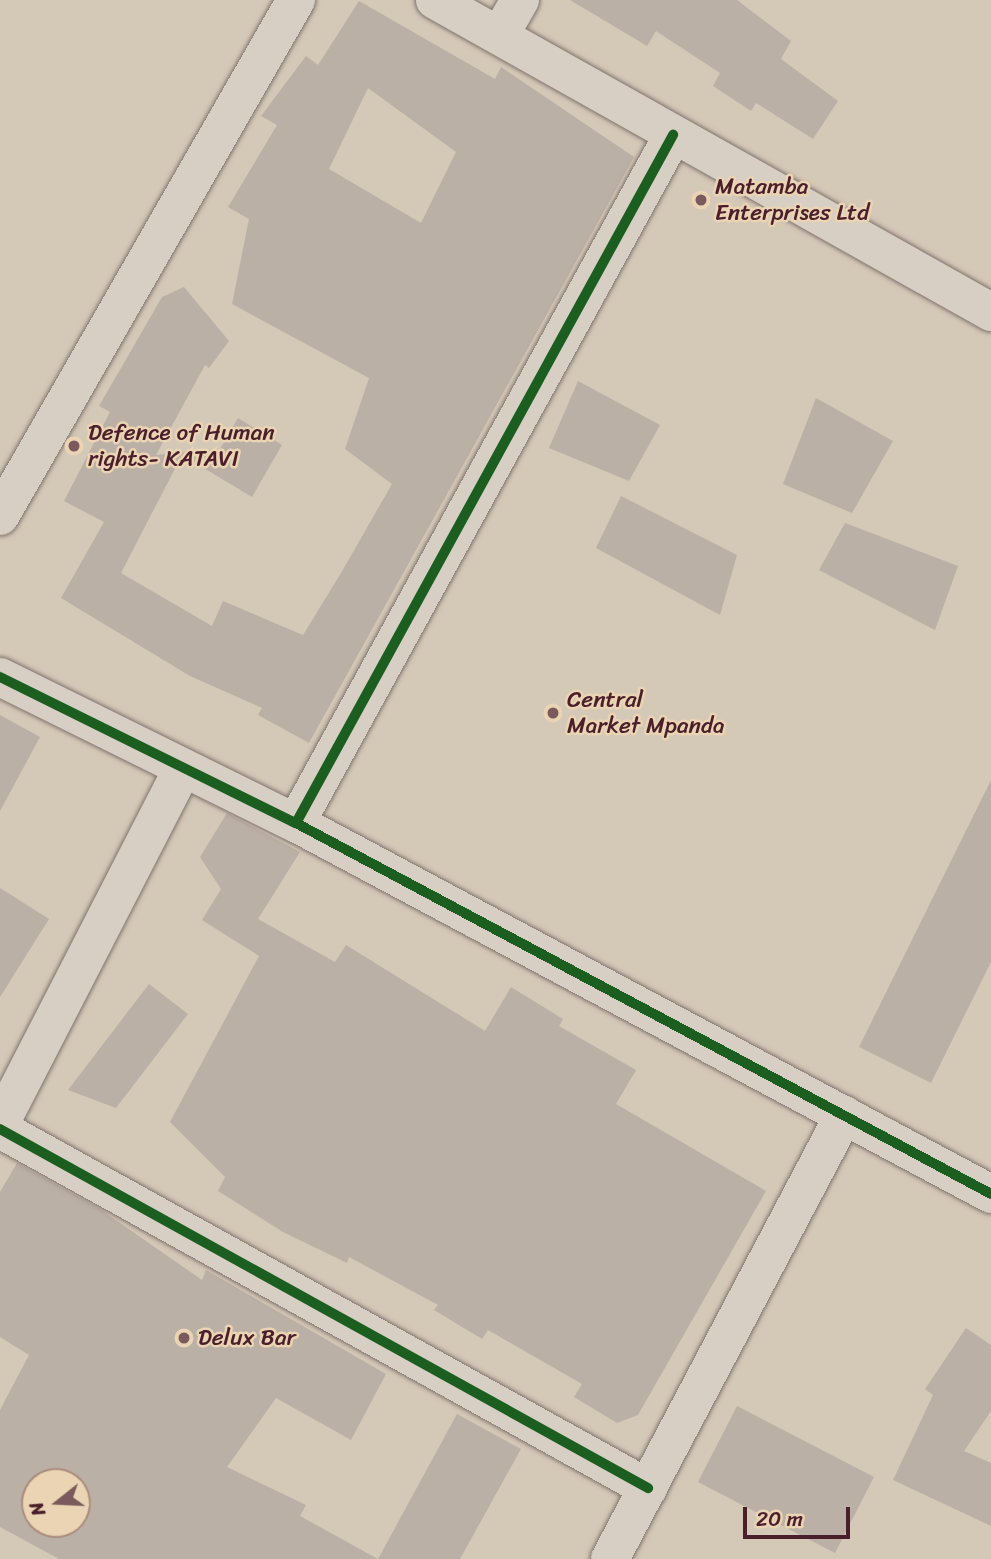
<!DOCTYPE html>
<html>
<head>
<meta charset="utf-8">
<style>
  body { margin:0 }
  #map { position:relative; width:991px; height:1559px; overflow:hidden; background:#d4c8b7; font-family:Sriracha,sans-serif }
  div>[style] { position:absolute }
  .building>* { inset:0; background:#bbb0a5 }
  .roads { filter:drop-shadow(0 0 2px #80736d) drop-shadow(0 0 2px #80736d) }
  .street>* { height:38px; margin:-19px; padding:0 19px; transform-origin:19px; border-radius:19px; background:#d7cfc3 }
  .secondary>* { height:38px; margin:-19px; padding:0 19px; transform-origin:19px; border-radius:19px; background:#d7cfc3 }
  .cycleway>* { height:10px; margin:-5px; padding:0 5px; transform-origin:5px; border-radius:5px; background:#1b5e20 }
  .dots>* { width:19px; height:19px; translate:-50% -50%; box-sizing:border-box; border:4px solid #ead4b3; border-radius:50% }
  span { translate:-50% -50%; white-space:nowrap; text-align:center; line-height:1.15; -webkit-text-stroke:5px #ead4b3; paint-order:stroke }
  .poi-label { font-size:23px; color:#4a1f2b }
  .left { translate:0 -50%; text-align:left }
  .north { position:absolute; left:21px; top:1468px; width:70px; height:70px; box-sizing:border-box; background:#ead4b3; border:2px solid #aa8c7d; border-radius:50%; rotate:252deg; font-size:19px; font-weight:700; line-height:28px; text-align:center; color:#4a1f2b }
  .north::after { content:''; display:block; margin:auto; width:24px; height:32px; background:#7a5a5c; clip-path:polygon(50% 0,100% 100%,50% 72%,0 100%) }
  .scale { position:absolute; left:743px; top:1507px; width:107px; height:32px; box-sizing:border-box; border:4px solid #4a1f2b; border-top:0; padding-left:9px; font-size:21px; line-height:24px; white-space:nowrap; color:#4a1f2b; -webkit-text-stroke:5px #ead4b3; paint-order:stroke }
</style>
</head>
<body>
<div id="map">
  <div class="building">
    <div style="clip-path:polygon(570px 0,737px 0,791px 41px,781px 59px,838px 101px,813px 139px,756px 103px,751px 111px,713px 86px,720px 73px,656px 31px,647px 46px)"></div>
    <div style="clip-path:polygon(evenodd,359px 1px,495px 79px,501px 67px,634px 157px,309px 743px,258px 715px,262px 708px,190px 676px,61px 598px,104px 522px,64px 501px,110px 412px,99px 406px,162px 297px,184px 287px,229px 341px,209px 368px,205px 365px,156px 455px,220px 449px,238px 418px,282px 445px,252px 497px,182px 455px,121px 573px,212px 626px,223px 601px,303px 635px,341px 573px,392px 484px,345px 449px,369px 378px,232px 304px,249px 219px,228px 207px,277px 125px,261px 116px,306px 56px,318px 65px,359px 1px,368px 88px,456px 152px,421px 223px,329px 169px,368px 88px)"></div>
    <div style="clip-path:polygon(578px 381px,660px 425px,629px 481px,549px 448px)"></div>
    <div style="clip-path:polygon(816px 398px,893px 441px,852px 513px,783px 484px)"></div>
    <div style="clip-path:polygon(621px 496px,737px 555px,720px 615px,596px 548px)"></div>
    <div style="clip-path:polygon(845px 523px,958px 566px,935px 630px,819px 570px)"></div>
    <div style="clip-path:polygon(0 715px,40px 737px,0 811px)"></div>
    <div style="clip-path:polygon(991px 780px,991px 962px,931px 1083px,859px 1047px)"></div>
    <div style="clip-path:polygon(227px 813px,300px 852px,258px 919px,335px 962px,346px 945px,485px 1031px,511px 987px,563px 1019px,559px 1026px,636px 1070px,616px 1104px,766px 1191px,638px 1415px,617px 1423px,574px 1397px,582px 1384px,488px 1330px,482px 1339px,434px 1310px,438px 1305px,349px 1257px,347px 1263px,283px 1232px,218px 1191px,225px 1177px,170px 1122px,259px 956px,202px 920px,221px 889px,200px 857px)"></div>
    <div style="clip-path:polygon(0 888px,49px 919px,0 997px)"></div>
    <div style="clip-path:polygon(149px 984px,188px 1014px,116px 1108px,68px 1090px)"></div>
    <div style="clip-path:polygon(evenodd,17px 1163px,100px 1209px,202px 1280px,206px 1270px,386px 1374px,351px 1440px,276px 1398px,227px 1467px,306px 1505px,300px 1516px,378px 1559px,457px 1414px,521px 1449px,460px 1559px,59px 1559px,0 1527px,0 1410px,29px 1355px,0 1337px,0 1192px,17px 1163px,35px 1482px,77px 1482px,77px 1524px,35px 1524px,35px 1482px)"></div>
    <div style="clip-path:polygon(966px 1328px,991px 1345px,991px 1411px,964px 1451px,991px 1463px,991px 1526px,893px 1480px,933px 1395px,925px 1389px)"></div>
    <div style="clip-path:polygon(737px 1406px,874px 1477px,835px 1553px,698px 1482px)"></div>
  </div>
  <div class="roads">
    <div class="street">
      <div style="left:0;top:516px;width:595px;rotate:-60.16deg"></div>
      <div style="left:0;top:677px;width:330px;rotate:26.3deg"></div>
      <div style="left:296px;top:823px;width:788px;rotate:28.09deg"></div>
      <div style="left:296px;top:823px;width:785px;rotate:-61.28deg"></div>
      <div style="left:0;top:1124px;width:396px;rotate:-62.8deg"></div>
      <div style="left:0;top:1129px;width:741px;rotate:28.99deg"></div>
      <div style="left:610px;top:1559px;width:502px;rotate:-62.21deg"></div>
    </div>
    <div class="secondary">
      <div style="left:435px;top:0;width:638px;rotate:29.3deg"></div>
      <div style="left:501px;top:33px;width:38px;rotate:-60deg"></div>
    </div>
  </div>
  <div class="cycleway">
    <div style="left:0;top:677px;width:330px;rotate:26.3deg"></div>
    <div style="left:296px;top:823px;width:788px;rotate:28.09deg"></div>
    <div style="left:296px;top:823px;width:785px;rotate:-61.28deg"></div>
    <div style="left:0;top:1129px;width:741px;rotate:28.99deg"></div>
  </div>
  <div class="dots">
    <div style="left:701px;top:200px;background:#7a5a5c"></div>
    <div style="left:74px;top:446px;background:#7a5a5c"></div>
    <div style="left:553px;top:713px;background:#7a5a5c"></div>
    <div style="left:184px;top:1338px;background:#7a5a5c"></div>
  </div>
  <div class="poi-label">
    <span class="left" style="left:715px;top:200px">Matamba<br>Enterprises Ltd</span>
    <span class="left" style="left:88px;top:446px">Defence of Human<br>rights- KATAVI</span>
    <span class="left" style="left:567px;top:713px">Central<br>Market Mpanda</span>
    <span class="left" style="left:198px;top:1338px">Delux Bar</span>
  </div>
  <div class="north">N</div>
  <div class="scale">20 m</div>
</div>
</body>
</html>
